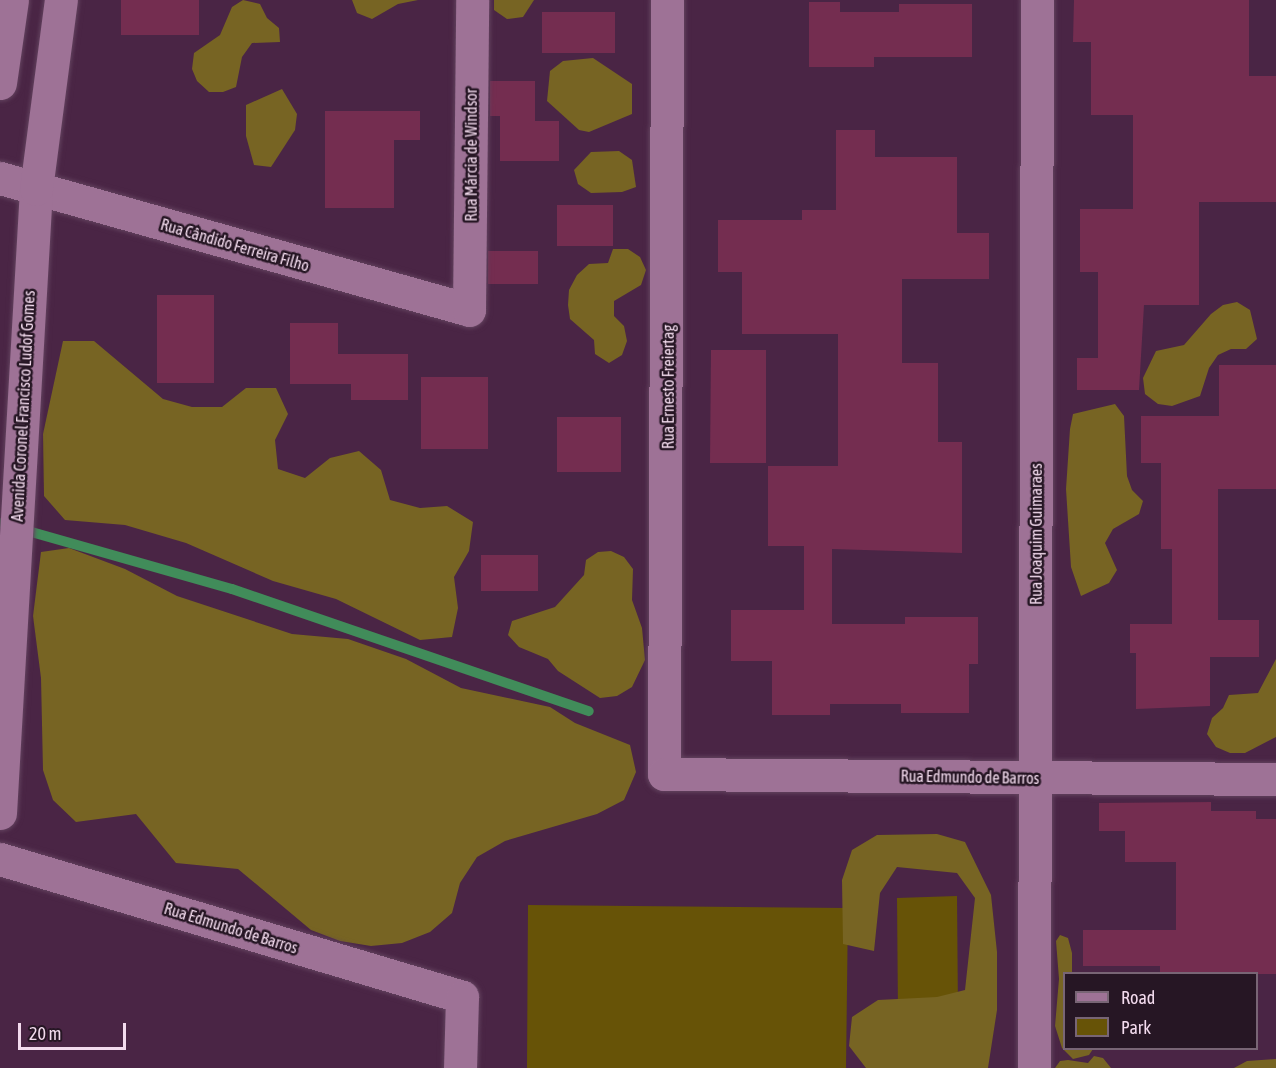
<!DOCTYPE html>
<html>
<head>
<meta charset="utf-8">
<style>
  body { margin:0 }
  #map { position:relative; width:1276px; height:1068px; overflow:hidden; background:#4a2545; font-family:"Asap Condensed",sans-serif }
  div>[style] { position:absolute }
  .green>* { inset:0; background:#675307 }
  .forest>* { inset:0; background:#776423 }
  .stream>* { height:10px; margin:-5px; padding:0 5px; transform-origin:5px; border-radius:5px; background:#418c5a }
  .building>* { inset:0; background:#742d50 }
  .roads { filter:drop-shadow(0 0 2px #62425e) drop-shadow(0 0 2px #62425e) }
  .minor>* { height:33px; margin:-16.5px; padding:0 16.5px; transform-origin:16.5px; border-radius:16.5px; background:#9e7296 }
  .tertiary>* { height:33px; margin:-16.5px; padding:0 16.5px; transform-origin:16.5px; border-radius:16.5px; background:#9e7296 }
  span { translate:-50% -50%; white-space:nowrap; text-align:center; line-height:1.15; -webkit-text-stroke:5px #261624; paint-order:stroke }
  .street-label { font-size:16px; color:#f3dbee }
  .legend { position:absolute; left:1063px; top:972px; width:195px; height:78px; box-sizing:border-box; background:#261624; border:2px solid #786575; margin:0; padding:8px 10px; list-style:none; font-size:18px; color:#f3dbee }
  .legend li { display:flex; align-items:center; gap:12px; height:30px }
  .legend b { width:30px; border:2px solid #786575 }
  .scale { position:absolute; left:18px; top:1023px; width:108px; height:27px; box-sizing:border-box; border:3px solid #f3dbee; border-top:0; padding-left:8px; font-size:18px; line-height:21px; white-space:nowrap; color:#f3dbee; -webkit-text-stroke:4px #261624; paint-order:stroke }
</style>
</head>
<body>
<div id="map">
  <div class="green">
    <div style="clip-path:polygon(957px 896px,958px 1013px,898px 1013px,897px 898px)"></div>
    <div style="clip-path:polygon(528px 905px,848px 908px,846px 1068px,527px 1068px)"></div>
  </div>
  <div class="forest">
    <div style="clip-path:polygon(243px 0,260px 4px,267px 18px,279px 28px,280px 42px,252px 43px,242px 57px,236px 87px,223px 92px,209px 92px,197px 81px,192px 69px,194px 53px,220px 35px,232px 7px)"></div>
    <div style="clip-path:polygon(352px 0,418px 0,398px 4px,372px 19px,357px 13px)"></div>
    <div style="clip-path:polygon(494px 0,534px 0,523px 17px,507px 19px,494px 10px)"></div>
    <div style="clip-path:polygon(593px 58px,632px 84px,632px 114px,589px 132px,579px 130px,547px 101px,550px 71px,563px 61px)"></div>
    <div style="clip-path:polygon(282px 89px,297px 114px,295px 130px,271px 167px,254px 165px,246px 136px,246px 105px)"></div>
    <div style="clip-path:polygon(619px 151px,632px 160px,636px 187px,622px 192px,591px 193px,578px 184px,574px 170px,591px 152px)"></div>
    <div style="clip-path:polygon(613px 249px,628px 249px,640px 257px,646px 270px,641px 285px,614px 301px,614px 316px,624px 326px,627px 341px,622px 355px,609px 363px,595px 354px,594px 340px,570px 319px,568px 305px,569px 290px,577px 275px,589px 264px,608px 263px)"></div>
    <div style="clip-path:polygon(1237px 302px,1250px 310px,1257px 339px,1246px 349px,1231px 349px,1218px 355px,1209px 368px,1200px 396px,1172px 406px,1158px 404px,1145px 394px,1143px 378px,1156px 351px,1184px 345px,1211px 314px,1223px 305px)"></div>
    <div style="clip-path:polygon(63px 341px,94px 341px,163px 399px,192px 407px,222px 407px,246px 388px,276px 388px,288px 414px,275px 440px,278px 469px,305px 478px,330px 458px,359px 451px,381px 470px,390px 500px,420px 508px,447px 506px,473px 522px,469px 551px,454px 577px,458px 608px,452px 637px,420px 640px,336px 599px,273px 581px,186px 543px,125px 525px,65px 520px,44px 496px,43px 434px)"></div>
    <div style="clip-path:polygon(1115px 404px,1124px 416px,1127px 476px,1132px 490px,1143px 501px,1139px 514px,1113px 529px,1105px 543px,1117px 570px,1109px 583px,1081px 596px,1071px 567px,1066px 489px,1070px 429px,1073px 414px)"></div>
    <div style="clip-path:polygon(69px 548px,125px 569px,177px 596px,292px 634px,348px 639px,406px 659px,461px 688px,550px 707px,575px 723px,630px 745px,636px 772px,624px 800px,597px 814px,505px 841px,477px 857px,460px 883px,452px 913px,430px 932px,402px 943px,371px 946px,340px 941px,311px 930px,238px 869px,176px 863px,136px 814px,76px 822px,53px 800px,43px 770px,41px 678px,33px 616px,41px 552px)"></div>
    <div style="clip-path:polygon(611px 551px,624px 557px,633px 569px,632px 600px,642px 628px,645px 660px,632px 687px,617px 696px,600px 698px,558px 671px,548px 659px,519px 647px,508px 635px,512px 621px,555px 607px,584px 575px,586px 560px,598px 552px)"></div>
    <div style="clip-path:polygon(1276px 659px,1276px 737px,1245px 753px,1230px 753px,1216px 747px,1207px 734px,1212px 718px,1223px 708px,1229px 695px,1258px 693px)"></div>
    <div style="clip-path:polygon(937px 834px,965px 842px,991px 895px,997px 952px,997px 1010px,988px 1068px,866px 1068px,849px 1046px,852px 1017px,878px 1000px,937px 997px,965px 990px,975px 898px,957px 873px,897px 867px,880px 893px,874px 951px,843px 944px,842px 880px,852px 850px,877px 835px)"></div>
    <div style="clip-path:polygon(1060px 935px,1068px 938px,1072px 953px,1072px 973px,1064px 974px,1064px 1048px,1093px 1049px,1089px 1055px,1073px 1059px,1062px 1048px,1055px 1026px,1059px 979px,1056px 941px)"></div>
    <div style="clip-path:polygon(1094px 1056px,1103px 1058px,1111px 1068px,1055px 1068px,1060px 1061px,1068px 1060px,1088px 1063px)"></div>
    <div style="clip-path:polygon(1276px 1059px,1276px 1068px,1234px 1068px,1247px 1061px)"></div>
  </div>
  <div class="stream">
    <div style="left:0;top:523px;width:241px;rotate:15.9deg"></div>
    <div style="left:232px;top:589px;width:377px;rotate:18.9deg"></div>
  </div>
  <div class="building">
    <div style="clip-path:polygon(121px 0,199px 0,199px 35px,121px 35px)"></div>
    <div style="clip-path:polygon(1074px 0,1249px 0,1249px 76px,1276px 76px,1276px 202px,1199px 202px,1199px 305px,1144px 305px,1139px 390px,1077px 390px,1077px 358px,1098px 358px,1098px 272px,1080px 272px,1080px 209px,1133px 209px,1133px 115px,1091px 115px,1091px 42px,1073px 42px)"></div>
    <div style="clip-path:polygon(809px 2px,840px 2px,840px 12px,899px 12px,899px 4px,972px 4px,972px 57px,874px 57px,874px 67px,809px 67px)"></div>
    <div style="clip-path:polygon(542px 12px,615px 12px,615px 53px,542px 53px)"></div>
    <div style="clip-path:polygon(490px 81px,535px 81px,535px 121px,559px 121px,559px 161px,500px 161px,500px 116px,490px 116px)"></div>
    <div style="clip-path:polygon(325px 111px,420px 111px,420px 140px,394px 140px,394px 208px,325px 208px)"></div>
    <div style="clip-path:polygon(836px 130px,875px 130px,875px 157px,957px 157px,957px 233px,989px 233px,989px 279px,902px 279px,902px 363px,938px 363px,938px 442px,962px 442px,962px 553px,832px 549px,832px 624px,905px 624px,905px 617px,978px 617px,978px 664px,969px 664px,969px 713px,901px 713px,901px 704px,830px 704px,830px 715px,772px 715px,772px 661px,731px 661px,731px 610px,804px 610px,804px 546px,768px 546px,768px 466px,838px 466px,838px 334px,742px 334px,742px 272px,718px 272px,718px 220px,802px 220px,802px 210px,836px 210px)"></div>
    <div style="clip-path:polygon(557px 205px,613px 205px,613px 246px,557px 246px)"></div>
    <div style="clip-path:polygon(488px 251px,538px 251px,538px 284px,488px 284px)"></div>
    <div style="clip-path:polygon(157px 295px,214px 295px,214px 383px,157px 383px)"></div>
    <div style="clip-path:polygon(290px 323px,338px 323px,338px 354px,408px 354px,408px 400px,351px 400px,351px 384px,290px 384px)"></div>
    <div style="clip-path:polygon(711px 350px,766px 350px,766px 463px,710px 463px)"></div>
    <div style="clip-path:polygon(1219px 365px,1276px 365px,1276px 489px,1218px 489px,1218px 620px,1259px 620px,1259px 657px,1210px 657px,1210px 706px,1136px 709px,1136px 653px,1130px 653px,1130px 624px,1172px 624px,1172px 549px,1161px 549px,1161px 463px,1141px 463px,1141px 416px,1219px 416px)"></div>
    <div style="clip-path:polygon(421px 377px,488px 377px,488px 449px,421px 449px)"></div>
    <div style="clip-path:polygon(557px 417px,621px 417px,621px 472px,557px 472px)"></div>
    <div style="clip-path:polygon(481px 555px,538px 555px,538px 591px,481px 591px)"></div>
    <div style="clip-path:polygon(1211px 802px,1211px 811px,1256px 811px,1256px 819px,1276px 819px,1276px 974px,1160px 974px,1160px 966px,1083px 966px,1083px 930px,1176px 930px,1176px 862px,1125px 862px,1125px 831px,1099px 831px,1099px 803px)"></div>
  </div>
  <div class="roads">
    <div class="minor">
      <div style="left:667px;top:0;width:774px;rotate:90.22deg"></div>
      <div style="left:664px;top:774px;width:612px;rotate:0.47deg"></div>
      <div style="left:0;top:178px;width:487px;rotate:15.7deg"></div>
      <div style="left:469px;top:310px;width:310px;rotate:-89.4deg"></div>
      <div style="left:0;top:859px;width:482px;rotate:16.6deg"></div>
      <div style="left:462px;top:997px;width:71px;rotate:91.6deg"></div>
      <div style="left:1034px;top:1068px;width:1068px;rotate:-89.84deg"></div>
    </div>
    <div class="tertiary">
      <div style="left:0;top:83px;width:84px;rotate:-81.8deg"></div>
      <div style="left:0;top:813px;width:625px;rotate:-86.7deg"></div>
      <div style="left:36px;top:189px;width:191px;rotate:-82.5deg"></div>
    </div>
  </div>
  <div class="street-label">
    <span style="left:471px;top:155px;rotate:-90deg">Rua Márcia de Windsor</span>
    <span style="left:235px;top:245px;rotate:16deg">Rua Cândido Ferreira Filho</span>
    <span style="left:668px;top:387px;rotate:-90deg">Rua Ernesto Freiertag</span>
    <span style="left:23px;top:406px;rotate:-87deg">Avenida Coronel Francisco Ludof Gomes</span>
    <span style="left:1036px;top:534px;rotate:-90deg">Rua Joaquim Guimaraes</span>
    <span style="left:970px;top:777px;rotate:1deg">Rua Edmundo de Barros</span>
    <span style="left:231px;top:928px;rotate:17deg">Rua Edmundo de Barros</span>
  </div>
  <ul class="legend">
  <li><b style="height:8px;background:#9e7296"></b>Road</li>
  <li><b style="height:16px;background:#675307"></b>Park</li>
  </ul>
  <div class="scale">20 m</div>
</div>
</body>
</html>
